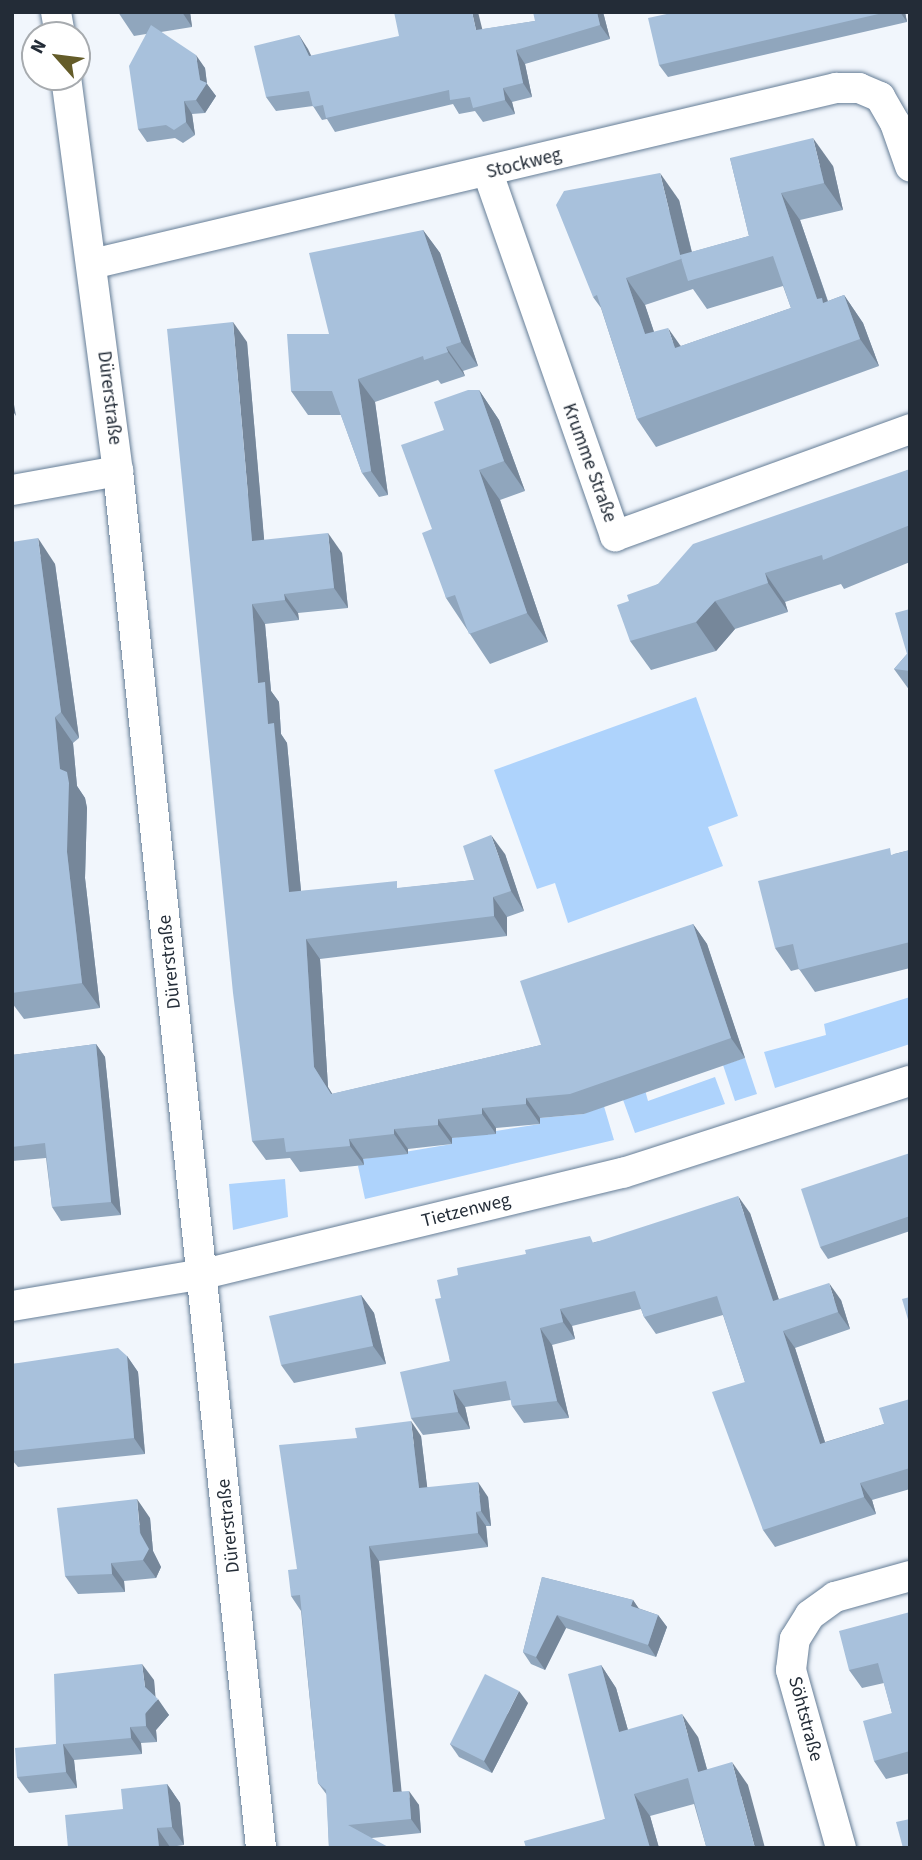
<!DOCTYPE html>
<html>
<head>
<meta charset="utf-8">
<style>
  body { margin:0 }
  #map { position:relative; width:922px; height:1860px; overflow:hidden; background:#f1f6fc; font-family:"Source Sans 3",sans-serif }
  div>[style] { position:absolute }
  .green>* { inset:0; background:#aed3fc }
  .roads { filter:drop-shadow(0 0 2px #667e97) drop-shadow(0 0 2px #667e97) }
  .minor>* { height:30px; margin:-15px; padding:0 15px; transform-origin:15px; border-radius:15px; background:#fff }
  .wall>* { inset:0; background:#90a6bd }
  .shaded-wall>* { inset:0; background:#76879a }
  .building>* { inset:0; background:#a8c1dc }
  span { translate:-50% -50%; white-space:nowrap; text-align:center; line-height:1.15; -webkit-text-stroke:6px #fff; paint-order:stroke }
  .street-label { font-size:19px; color:#232c37 }
  .frame { position:absolute; inset:0; border:14px solid #232c37; pointer-events:none }
  .north { position:absolute; left:21px; top:21px; width:70px; height:70px; box-sizing:border-box; background:#fff; border:2px solid #a7abaf; border-radius:50%; rotate:298deg; font-size:19px; font-weight:700; line-height:28px; text-align:center; color:#232c37 }
  .north::after { content:''; display:block; margin:auto; width:24px; height:32px; background:#645c29; clip-path:polygon(50% 0,100% 100%,50% 72%,0 100%) }
</style>
</head>
<body>
<div id="map">
  <div class="green">
    <div style="clip-path:polygon(696px 697px,738px 816px,708px 827px,723px 866px,568px 923px,555px 883px,537px 889px,494px 770px)"></div>
    <div style="clip-path:polygon(910px 997px,910px 1044px,775px 1088px,764px 1052px,826px 1035px,824px 1024px)"></div>
    <div style="clip-path:polygon(745px 1058px,757px 1094px,735px 1101px,723px 1065px)"></div>
    <div style="clip-path:polygon(715px 1077px,725px 1104px,635px 1133px,622px 1097px,645px 1090px,648px 1101px)"></div>
    <div style="clip-path:polygon(603px 1103px,614px 1140px,365px 1199px,358px 1166px,363px 1159px,452px 1144px,452px 1138px,540px 1124px,540px 1118px,584px 1114px)"></div>
    <div style="clip-path:polygon(285px 1179px,288px 1217px,233px 1230px,229px 1184px)"></div>
  </div>
  <div class="roads">
    <div class="minor">
      <div style="left:56px;top:12px;width:23px;rotate:80deg"></div>
      <div style="left:66px;top:77px;width:397px;rotate:82.5deg"></div>
      <div style="left:118px;top:471px;width:1384px;rotate:84.07deg"></div>
      <div style="left:488px;top:173px;width:385px;rotate:70.7deg"></div>
      <div style="left:615px;top:536px;width:314px;rotate:-19.9deg"></div>
      <div style="left:92px;top:264px;width:765px;rotate:-13.31deg"></div>
      <div style="left:836px;top:88px;width:23px"></div>
      <div style="left:859px;top:88px;width:23px;rotate:23deg"></div>
      <div style="left:880px;top:97px;width:30px;rotate:60deg"></div>
      <div style="left:895px;top:123px;width:46px;rotate:70.8deg"></div>
      <div style="left:12px;top:490px;width:108px;rotate:-10.2deg"></div>
      <div style="left:12px;top:1306px;width:195px;rotate:-9.5deg"></div>
      <div style="left:204px;top:1274px;width:431px;rotate:-13.6deg"></div>
      <div style="left:623px;top:1173px;width:301px;rotate:-17.8deg"></div>
      <div style="left:841px;top:1848px;width:185px;rotate:-105.7deg"></div>
      <div style="left:791px;top:1670px;width:31px;rotate:-83deg"></div>
      <div style="left:795px;top:1639px;width:28px;rotate:-58deg"></div>
      <div style="left:810px;top:1615px;width:31px;rotate:-36deg"></div>
      <div style="left:835px;top:1597px;width:78px;rotate:-15.6deg"></div>
    </div>
  </div>
  <div class="wall">
    <div style="clip-path:polygon(118px 12px,190px 12px,192px 27px,161px 32px,205px 68px,207px 84px,216px 96px,205px 113px,192px 114px,195px 135px,183px 143px,175px 138px,147px 142px,138px 129px,146px 34px,134px 36px)"></div>
    <div style="clip-path:polygon(603px 12px,610px 39px,525px 64px,532px 97px,512px 102px,515px 114px,483px 122px,475px 111px,459px 114px,453px 104px,335px 132px,327px 119px,322px 120px,313px 106px,276px 111px,266px 97px,299px 35px,311px 56px,535px 21px)"></div>
    <div style="clip-path:polygon(676px 12px,905px 12px,907px 22px,668px 77px,659px 65px)"></div>
    <div style="clip-path:polygon(evenodd,730px 158px,833px 166px,843px 210px,800px 220px,828px 301px,844px 295px,863px 323px,879px 366px,656px 447px,637px 419px,601px 308px,593px 297px,679px 200px,692px 252px,749px 236px,730px 158px,783px 286px,791px 308px,681px 346px,654px 332px,645px 305px,693px 289px,707px 309px,783px 286px)"></div>
    <div style="clip-path:polygon(423px 230px,440px 253px,478px 366px,463px 371px,465px 376px,441px 384px,438px 380px,375px 402px,388px 495px,379px 497px,362px 473px,341px 415px,308px 415px,291px 391px,329px 334px)"></div>
    <div style="clip-path:polygon(247px 342px,264px 540px,342px 553px,348px 608px,298px 613px,299px 620px,265px 624px,271px 691px,279px 702px,281px 734px,287px 743px,301px 891px,401px 888px,474px 880px,505px 854px,524px 911px,507px 917px,507px 936px,320px 959px,328px 1087px,332px 1094px,541px 1045px,693px 924px,707px 944px,745px 1058px,584px 1114px,540px 1118px,540px 1124px,496px 1128px,496px 1134px,452px 1138px,452px 1144px,408px 1149px,408px 1154px,363px 1159px,364px 1165px,300px 1172px,290px 1158px,266px 1160px,252px 1141px)"></div>
    <div style="clip-path:polygon(479px 390px,499px 420px,525px 491px,500px 500px,548px 642px,490px 664px,446px 598px,432px 529px,444px 430px)"></div>
    <div style="clip-path:polygon(910px 469px,910px 562px,844px 589px,841px 584px,785px 602px,788px 612px,735px 629px,716px 651px,651px 670px,630px 641px,629px 601px,658px 584px)"></div>
    <div style="clip-path:polygon(12px 542px,55px 564px,79px 738px,73px 743px,77px 786px,85px 798px,87px 808px,85px 878px,100px 1008px,24px 1019px,12px 1003px)"></div>
    <div style="clip-path:polygon(910px 609px,910px 691px,894px 669px,907px 654px)"></div>
    <div style="clip-path:polygon(910px 850px,910px 968px,815px 992px,799px 969px,791px 971px,775px 948px,894px 854px)"></div>
    <div style="clip-path:polygon(96px 1044px,105px 1057px,121px 1215px,61px 1221px,52px 1207px,46px 1158px,12px 1161px,12px 1055px)"></div>
    <div style="clip-path:polygon(910px 1153px,910px 1231px,828px 1259px,820px 1247px)"></div>
    <div style="clip-path:polygon(750px 1213px,779px 1300px,841px 1300px,850px 1329px,795px 1348px,825px 1442px,884px 1424px,910px 1399px,910px 1489px,872px 1500px,876px 1514px,775px 1547px,763px 1530px,745px 1382px,723px 1315px,656px 1334px,644px 1317px,641px 1309px,572px 1326px,575px 1339px,552px 1345px,569px 1418px,524px 1423px,512px 1406px,511px 1400px,465px 1407px,470px 1429px,423px 1435px,411px 1418px,450px 1361px,441px 1298px,595px 1242px)"></div>
    <div style="clip-path:polygon(361px 1295px,374px 1313px,386px 1364px,294px 1383px,281px 1365px)"></div>
    <div style="clip-path:polygon(127px 1356px,138px 1372px,145px 1454px,18px 1467px,12px 1460px,12px 1364px)"></div>
    <div style="clip-path:polygon(421px 1436px,427px 1487px,488px 1497px,491px 1526px,486px 1526px,488px 1547px,379px 1561px,401px 1791px,419px 1805px,421px 1833px,372px 1838px,329px 1848px,327px 1795px,318px 1783px,301px 1611px,291px 1596px,297px 1569px)"></div>
    <div style="clip-path:polygon(150px 1518px,153px 1551px,161px 1567px,156px 1578px,124px 1581px,125px 1592px,78px 1594px,65px 1576px)"></div>
    <div style="clip-path:polygon(542px 1577px,633px 1600px,638px 1608px,658px 1615px,667px 1627px,656px 1657px,566px 1628px,545px 1670px,531px 1664px,523px 1652px)"></div>
    <div style="clip-path:polygon(910px 1612px,910px 1773px,886px 1779px,874px 1761px,892px 1713px,884px 1683px,862px 1688px,849px 1670px)"></div>
    <div style="clip-path:polygon(601px 1665px,616px 1688px,628px 1730px,698px 1737px,707px 1769px,748px 1785px,706px 1846px,694px 1804px,650px 1816px,659px 1848px,526px 1848px,605px 1819px)"></div>
    <div style="clip-path:polygon(154px 1680px,155px 1697px,169px 1715px,156px 1730px,157px 1742px,141px 1743px,142px 1754px,74px 1760px,77px 1788px,29px 1793px,17px 1777px,56px 1744px)"></div>
    <div style="clip-path:polygon(528px 1703px,492px 1773px,459px 1757px,450px 1744px)"></div>
    <div style="clip-path:polygon(167px 1784px,180px 1803px,184px 1845px,170px 1847px,170px 1848px,68px 1848px)"></div>
  </div>
  <div class="shaded-wall">
    <div style="clip-path:polygon(182px 12px,190px 12px,192px 27px)"></div>
    <div style="clip-path:polygon(472px 12px,478px 12px,486px 44px,476px 30px)"></div>
    <div style="clip-path:polygon(597px 12px,603px 12px,610px 39px,600px 25px)"></div>
    <div style="clip-path:polygon(900px 12px,905px 12px,907px 22px)"></div>
    <div style="clip-path:polygon(299px 35px,308px 49px,318px 70px,309px 56px)"></div>
    <div style="clip-path:polygon(516px 50px,525px 64px,532px 97px,523px 83px)"></div>
    <div style="clip-path:polygon(196px 55px,205px 68px,207px 84px,216px 96px,205px 113px,196px 100px,200px 80px)"></div>
    <div style="clip-path:polygon(503px 88px,512px 102px,515px 114px,505px 100px)"></div>
    <div style="clip-path:polygon(184px 101px,192px 114px,195px 135px,186px 122px)"></div>
    <div style="clip-path:polygon(813px 138px,833px 166px,843px 210px,824px 183px)"></div>
    <div style="clip-path:polygon(660px 173px,679px 200px,698px 278px,681px 259px)"></div>
    <div style="clip-path:polygon(781px 193px,800px 220px,831px 311px,817px 299px)"></div>
    <div style="clip-path:polygon(423px 230px,440px 253px,478px 366px,461px 342px)"></div>
    <div style="clip-path:polygon(626px 278px,645px 305px,664px 362px,645px 334px)"></div>
    <div style="clip-path:polygon(844px 295px,863px 323px,879px 366px,860px 339px)"></div>
    <div style="clip-path:polygon(233px 322px,247px 342px,266px 561px,252px 541px)"></div>
    <div style="clip-path:polygon(668px 328px,687px 355px,675px 348px)"></div>
    <div style="clip-path:polygon(446px 347px,463px 371px,465px 376px,448px 352px)"></div>
    <div style="clip-path:polygon(358px 379px,375px 402px,388px 495px,371px 471px)"></div>
    <div style="clip-path:polygon(479px 390px,499px 420px,525px 491px,504px 461px)"></div>
    <div style="clip-path:polygon(12px 393px,16px 416px,12px 410px)"></div>
    <div style="clip-path:polygon(479px 470px,500px 500px,548px 642px,527px 613px)"></div>
    <div style="clip-path:polygon(328px 533px,342px 553px,348px 608px,334px 588px)"></div>
    <div style="clip-path:polygon(38px 538px,55px 564px,79px 738px,61px 712px)"></div>
    <div style="clip-path:polygon(765px 573px,785px 602px,788px 612px,768px 583px)"></div>
    <div style="clip-path:polygon(284px 594px,298px 613px,299px 620px,285px 600px)"></div>
    <div style="clip-path:polygon(715px 601px,735px 629px,716px 651px,696px 622px)"></div>
    <div style="clip-path:polygon(252px 604px,265px 624px,271px 691px,279px 702px,281px 734px,287px 743px,303px 912px,289px 892px,268px 724px,258px 683px)"></div>
    <div style="clip-path:polygon(55px 717px,73px 743px,77px 786px,85px 798px,87px 808px,85px 878px,100px 1008px,82px 983px,67px 852px)"></div>
    <div style="clip-path:polygon(491px 835px,505px 854px,524px 911px,511px 891px)"></div>
    <div style="clip-path:polygon(493px 897px,507px 917px,507px 936px,494px 916px)"></div>
    <div style="clip-path:polygon(693px 924px,707px 944px,745px 1058px,731px 1038px)"></div>
    <div style="clip-path:polygon(306px 939px,320px 959px,328px 1087px,345px 1114px,331px 1094px,314px 1067px)"></div>
    <div style="clip-path:polygon(96px 1044px,105px 1057px,121px 1215px,111px 1202px)"></div>
    <div style="clip-path:polygon(526px 1098px,540px 1118px,540px 1124px,526px 1104px)"></div>
    <div style="clip-path:polygon(482px 1108px,496px 1128px,496px 1134px,482px 1114px)"></div>
    <div style="clip-path:polygon(438px 1119px,452px 1138px,452px 1144px,438px 1125px)"></div>
    <div style="clip-path:polygon(394px 1129px,408px 1149px,408px 1154px,394px 1134px)"></div>
    <div style="clip-path:polygon(349px 1139px,363px 1159px,364px 1165px,350px 1146px)"></div>
    <div style="clip-path:polygon(738px 1196px,750px 1213px,785px 1318px,773px 1301px)"></div>
    <div style="clip-path:polygon(829px 1283px,841px 1300px,850px 1329px,838px 1312px)"></div>
    <div style="clip-path:polygon(361px 1295px,374px 1313px,386px 1364px,373px 1346px)"></div>
    <div style="clip-path:polygon(560px 1309px,572px 1326px,575px 1339px,563px 1322px)"></div>
    <div style="clip-path:polygon(540px 1328px,552px 1345px,569px 1418px,557px 1401px)"></div>
    <div style="clip-path:polygon(783px 1331px,795px 1348px,831px 1461px,820px 1444px)"></div>
    <div style="clip-path:polygon(127px 1356px,138px 1372px,145px 1454px,134px 1438px)"></div>
    <div style="clip-path:polygon(453px 1390px,465px 1407px,470px 1429px,458px 1412px)"></div>
    <div style="clip-path:polygon(411px 1421px,421px 1436px,429px 1502px,419px 1488px)"></div>
    <div style="clip-path:polygon(478px 1482px,488px 1497px,491px 1526px,481px 1511px)"></div>
    <div style="clip-path:polygon(860px 1483px,872px 1500px,876px 1514px,864px 1497px)"></div>
    <div style="clip-path:polygon(137px 1499px,150px 1518px,153px 1551px,161px 1567px,156px 1578px,143px 1560px)"></div>
    <div style="clip-path:polygon(476px 1512px,486px 1526px,488px 1547px,478px 1533px)"></div>
    <div style="clip-path:polygon(369px 1546px,379px 1561px,403px 1806px,393px 1792px)"></div>
    <div style="clip-path:polygon(111px 1563px,124px 1581px,125px 1592px,112px 1574px)"></div>
    <div style="clip-path:polygon(633px 1600px,642px 1613px,631px 1606px)"></div>
    <div style="clip-path:polygon(557px 1615px,566px 1628px,545px 1670px,536px 1657px)"></div>
    <div style="clip-path:polygon(658px 1615px,667px 1627px,656px 1657px,648px 1645px)"></div>
    <div style="clip-path:polygon(142px 1664px,154px 1680px,156px 1702px,158px 1699px,169px 1715px,156px 1730px,157px 1742px,146px 1726px,145px 1687px)"></div>
    <div style="clip-path:polygon(601px 1665px,616px 1688px,635px 1755px,619px 1732px)"></div>
    <div style="clip-path:polygon(519px 1691px,528px 1703px,492px 1773px,484px 1761px)"></div>
    <div style="clip-path:polygon(682px 1714px,698px 1737px,714px 1795px,698px 1772px)"></div>
    <div style="clip-path:polygon(130px 1727px,141px 1743px,142px 1754px,131px 1738px)"></div>
    <div style="clip-path:polygon(63px 1744px,74px 1760px,77px 1788px,66px 1772px)"></div>
    <div style="clip-path:polygon(732px 1762px,748px 1785px,765px 1848px,755px 1848px)"></div>
    <div style="clip-path:polygon(167px 1784px,180px 1803px,184px 1845px,172px 1827px)"></div>
    <div style="clip-path:polygon(409px 1791px,419px 1805px,421px 1833px,411px 1819px)"></div>
    <div style="clip-path:polygon(634px 1794px,650px 1816px,659px 1848px,650px 1848px)"></div>
    <div style="clip-path:polygon(157px 1828px,170px 1847px,170px 1848px,159px 1848px)"></div>
  </div>
  <div class="building">
    <div style="clip-path:polygon(394px 12px,472px 12px,476px 30px,535px 21px,533px 12px,597px 12px,600px 25px,516px 50px,523px 83px,503px 88px,505px 100px,473px 108px,470px 97px,450px 100px,449px 90px,326px 118px,323px 105px,313px 107px,309px 91px,266px 97px,254px 46px,299px 35px,309px 56px,399px 36px)"></div>
    <div style="clip-path:polygon(676px 12px,887px 12px,659px 65px,648px 18px)"></div>
    <div style="clip-path:polygon(151px 25px,196px 55px,200px 80px,207px 83px,196px 100px,184px 101px,186px 122px,174px 130px,166px 125px,138px 129px,129px 66px)"></div>
    <div style="clip-path:polygon(813px 138px,824px 183px,781px 193px,817px 299px,822px 298px,823px 303px,844px 295px,860px 339px,637px 419px,597px 295px,593px 297px,556px 205px,564px 191px,660px 173px,681px 259px,626px 278px,645px 334px,668px 328px,675px 348px,791px 308px,773px 256px,688px 281px,680px 255px,749px 236px,730px 158px)"></div>
    <div style="clip-path:polygon(423px 230px,461px 342px,446px 347px,448px 352px,424px 360px,423px 356px,358px 379px,371px 471px,362px 473px,332px 391px,291px 391px,287px 334px,329px 334px,309px 253px)"></div>
    <div style="clip-path:polygon(233px 322px,252px 541px,328px 533px,334px 588px,284px 594px,285px 600px,252px 604px,258px 683px,265px 682px,268px 724px,274px 723px,289px 892px,397px 881px,397px 888px,474px 880px,463px 846px,491px 835px,511px 891px,493px 897px,494px 916px,306px 939px,314px 1067px,331px 1094px,541px 1045px,520px 981px,693px 924px,731px 1038px,570px 1094px,526px 1098px,526px 1104px,482px 1108px,482px 1114px,438px 1119px,438px 1125px,394px 1129px,394px 1134px,349px 1139px,350px 1146px,286px 1152px,284px 1138px,252px 1141px,233px 993px,167px 329px)"></div>
    <div style="clip-path:polygon(468px 390px,479px 390px,504px 461px,479px 470px,527px 613px,469px 634px,455px 595px,446px 598px,422px 533px,432px 529px,401px 445px,444px 430px,434px 402px)"></div>
    <div style="clip-path:polygon(910px 469px,910px 525px,823px 560px,822px 555px,765px 573px,768px 583px,715px 601px,696px 622px,630px 641px,617px 605px,629px 601px,627px 595px,658px 584px,693px 544px)"></div>
    <div style="clip-path:polygon(38px 538px,61px 712px,55px 717px,60px 769px,67px 772px,69px 783px,67px 852px,82px 983px,12px 993px,12px 542px)"></div>
    <div style="clip-path:polygon(910px 609px,910px 671px,894px 669px,907px 654px,895px 613px)"></div>
    <div style="clip-path:polygon(890px 848px,891px 855px,910px 850px,910px 942px,799px 970px,793px 944px,775px 948px,758px 881px)"></div>
    <div style="clip-path:polygon(96px 1044px,111px 1202px,52px 1207px,45px 1143px,12px 1147px,12px 1055px)"></div>
    <div style="clip-path:polygon(910px 1153px,910px 1216px,820px 1247px,801px 1189px)"></div>
    <div style="clip-path:polygon(738px 1196px,773px 1301px,829px 1283px,838px 1312px,783px 1331px,820px 1444px,884px 1424px,879px 1408px,910px 1399px,910px 1468px,860px 1483px,864px 1497px,763px 1530px,712px 1392px,745px 1382px,717px 1296px,644px 1317px,635px 1291px,560px 1309px,563px 1322px,540px 1328px,557px 1401px,512px 1406px,506px 1381px,453px 1390px,458px 1412px,411px 1418px,400px 1372px,450px 1361px,435px 1299px,441px 1298px,437px 1280px,458px 1275px,457px 1268px,526px 1254px,525px 1250px,590px 1236px,593px 1243px)"></div>
    <div style="clip-path:polygon(361px 1295px,373px 1346px,281px 1365px,269px 1316px)"></div>
    <div style="clip-path:polygon(910px 1297px,910px 1323px,909px 1323px,902px 1299px)"></div>
    <div style="clip-path:polygon(118px 1348px,127px 1356px,134px 1438px,12px 1451px,12px 1364px)"></div>
    <div style="clip-path:polygon(411px 1421px,419px 1488px,478px 1482px,481px 1511px,476px 1512px,478px 1533px,369px 1546px,393px 1792px,409px 1791px,411px 1819px,348px 1825px,390px 1848px,329px 1848px,326px 1790px,318px 1783px,300px 1595px,291px 1596px,288px 1570px,297px 1569px,279px 1445px,357px 1438px,355px 1428px)"></div>
    <div style="clip-path:polygon(137px 1499px,140px 1533px,149px 1549px,143px 1560px,111px 1563px,112px 1574px,65px 1576px,57px 1508px)"></div>
    <div style="clip-path:polygon(542px 1577px,633px 1600px,631px 1606px,658px 1615px,648px 1645px,557px 1615px,536px 1657px,523px 1652px)"></div>
    <div style="clip-path:polygon(910px 1612px,910px 1751px,874px 1761px,863px 1721px,892px 1713px,878px 1663px,849px 1670px,839px 1631px)"></div>
    <div style="clip-path:polygon(142px 1664px,145px 1687px,158px 1699px,145px 1714px,146px 1726px,130px 1727px,131px 1738px,63px 1744px,66px 1772px,17px 1777px,15px 1748px,56px 1744px,54px 1674px)"></div>
    <div style="clip-path:polygon(601px 1665px,619px 1732px,682px 1714px,698px 1772px,732px 1762px,755px 1848px,700px 1848px,706px 1846px,688px 1778px,634px 1794px,650px 1848px,526px 1848px,524px 1841px,605px 1819px,568px 1674px)"></div>
    <div style="clip-path:polygon(485px 1674px,519px 1691px,484px 1761px,450px 1744px)"></div>
    <div style="clip-path:polygon(167px 1784px,172px 1827px,157px 1828px,159px 1848px,68px 1848px,65px 1815px,123px 1809px,121px 1789px)"></div>
    <div style="clip-path:polygon(910px 1819px,910px 1848px,903px 1848px,896px 1822px)"></div>
  </div>
  <div class="street-label">
    <span style="left:524px;top:164px;rotate:-14deg">Stockweg</span>
    <span style="left:109px;top:398px;rotate:83deg">Dürerstraße</span>
    <span style="left:589px;top:463px;rotate:70deg">Krumme Straße</span>
    <span style="left:170px;top:962px;rotate:-96deg">Dürerstraße</span>
    <span style="left:466px;top:1211px;rotate:-14deg">Tietzenweg</span>
    <span style="left:229px;top:1526px;rotate:-96deg">Dürerstraße</span>
    <span style="left:805px;top:1719px;rotate:75deg">Söhtstraße</span>
  </div>
  <div class="frame"></div>
  <div class="north">N</div>
</div>
</body>
</html>
